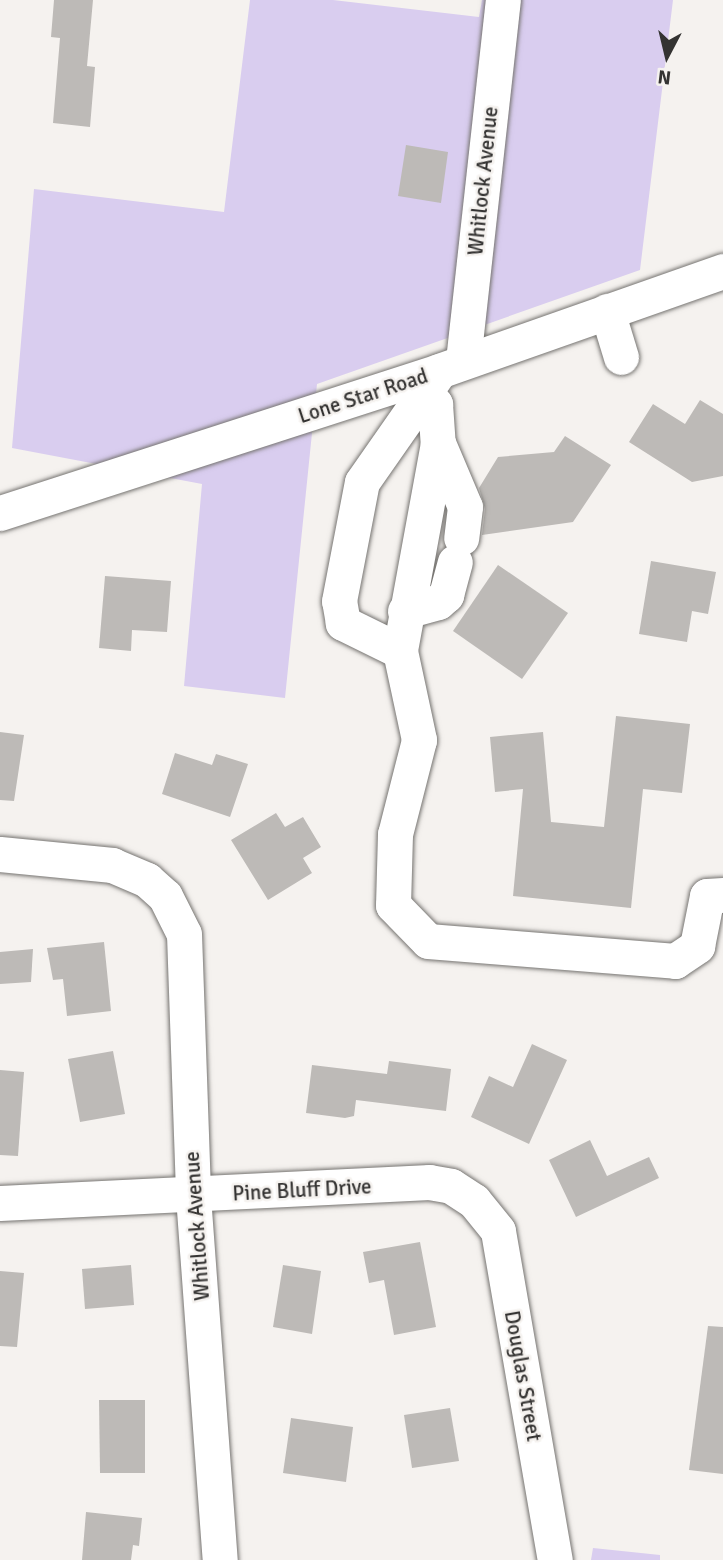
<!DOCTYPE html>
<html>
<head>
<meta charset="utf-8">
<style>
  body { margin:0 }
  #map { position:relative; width:723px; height:1560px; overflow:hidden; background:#f5f2ef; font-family:Signika,sans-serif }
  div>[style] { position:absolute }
  .green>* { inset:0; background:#d9cdef }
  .building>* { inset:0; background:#bdbab7 }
  .roads { filter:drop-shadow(0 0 2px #767471) drop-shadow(0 0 2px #767471) }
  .minor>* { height:35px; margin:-17.5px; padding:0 17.5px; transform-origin:17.5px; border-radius:17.5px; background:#fff }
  span { translate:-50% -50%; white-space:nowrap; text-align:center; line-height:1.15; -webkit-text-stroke:5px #f5f2ef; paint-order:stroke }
  .street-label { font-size:21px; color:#343332 }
  .north { position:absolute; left:632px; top:21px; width:70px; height:70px; -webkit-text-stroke:5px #f5f2ef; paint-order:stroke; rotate:187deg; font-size:19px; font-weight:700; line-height:28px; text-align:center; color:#343332 }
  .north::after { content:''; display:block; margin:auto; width:24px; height:32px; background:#343332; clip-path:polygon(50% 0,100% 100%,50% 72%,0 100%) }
</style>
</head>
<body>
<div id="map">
  <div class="green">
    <div style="clip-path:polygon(250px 0,333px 0,479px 17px,482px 0,673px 0,640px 270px,317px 384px,285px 698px,184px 686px,202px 484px,12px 448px,34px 189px,224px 212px)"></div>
    <div style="clip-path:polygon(593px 1548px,660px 1555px,660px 1560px,591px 1560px)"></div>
  </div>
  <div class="building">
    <div style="clip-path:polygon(54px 0,93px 0,87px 66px,95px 67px,90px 127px,53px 123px,60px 38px,51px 37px)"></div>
    <div style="clip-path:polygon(406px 145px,448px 152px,441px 203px,398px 196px)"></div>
    <div style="clip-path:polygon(700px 400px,723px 414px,723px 476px,692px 482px,629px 442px,653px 404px,685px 424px)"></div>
    <div style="clip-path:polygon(565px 436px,611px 465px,573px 522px,482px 535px,485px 509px,479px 488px,498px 457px,554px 452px)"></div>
    <div style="clip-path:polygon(651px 561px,716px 572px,708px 614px,692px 611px,687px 642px,639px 634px)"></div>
    <div style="clip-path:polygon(498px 565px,568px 613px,522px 679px,453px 631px)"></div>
    <div style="clip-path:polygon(105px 576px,171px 581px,167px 632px,132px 630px,131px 651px,99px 648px)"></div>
    <div style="clip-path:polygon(616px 716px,690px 724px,682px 793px,643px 789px,631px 908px,513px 896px,523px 789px,495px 792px,490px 737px,543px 732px,551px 822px,604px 827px)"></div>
    <div style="clip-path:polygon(0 732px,24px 735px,14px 801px,0 800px)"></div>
    <div style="clip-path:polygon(175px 753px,212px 765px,216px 754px,248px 764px,230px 817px,162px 794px)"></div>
    <div style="clip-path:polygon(276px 813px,285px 827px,303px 817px,321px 847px,303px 858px,312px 873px,268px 900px,231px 840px)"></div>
    <div style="clip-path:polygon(104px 942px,111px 1011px,67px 1016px,63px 979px,53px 980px,47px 948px)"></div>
    <div style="clip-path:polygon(33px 949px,31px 982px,0 984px,0 952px)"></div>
    <div style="clip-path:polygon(532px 1044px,567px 1060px,529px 1144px,471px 1117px,489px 1076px,513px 1087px)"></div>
    <div style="clip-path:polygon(113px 1051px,125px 1114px,80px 1122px,68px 1059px)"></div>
    <div style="clip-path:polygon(389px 1061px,451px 1069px,446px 1111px,356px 1100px,354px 1116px,345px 1118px,306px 1113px,312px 1065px,387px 1074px)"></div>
    <div style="clip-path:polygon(0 1070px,24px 1072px,18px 1156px,0 1155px)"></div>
    <div style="clip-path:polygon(590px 1140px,607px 1176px,649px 1157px,659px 1178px,576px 1217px,549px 1160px)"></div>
    <div style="clip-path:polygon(420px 1242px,436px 1327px,394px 1335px,384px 1280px,369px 1283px,363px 1252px)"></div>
    <div style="clip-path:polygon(131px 1265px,134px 1305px,85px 1309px,82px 1269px)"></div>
    <div style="clip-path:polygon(283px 1265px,321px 1271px,312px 1334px,273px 1327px)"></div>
    <div style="clip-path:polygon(0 1271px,24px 1273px,17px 1347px,0 1346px)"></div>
    <div style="clip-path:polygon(708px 1326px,723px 1327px,723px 1474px,689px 1470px)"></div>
    <div style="clip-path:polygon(99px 1400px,145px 1400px,145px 1473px,100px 1473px)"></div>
    <div style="clip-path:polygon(450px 1408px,459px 1461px,412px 1468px,404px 1415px)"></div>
    <div style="clip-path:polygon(291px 1418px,353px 1427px,346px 1482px,283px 1473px)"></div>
    <div style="clip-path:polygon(86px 1512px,142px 1518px,139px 1546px,133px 1545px,131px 1560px,82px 1560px)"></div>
  </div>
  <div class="roads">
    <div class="minor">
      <div style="left:607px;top:311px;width:48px;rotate:73.1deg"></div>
      <div style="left:463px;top:361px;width:363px;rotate:-83.7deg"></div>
      <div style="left:425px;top:392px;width:16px;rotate:50deg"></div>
      <div style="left:435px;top:404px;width:39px;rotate:86deg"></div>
      <div style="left:438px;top:443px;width:211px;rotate:100.4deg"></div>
      <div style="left:400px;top:651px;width:91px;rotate:77.9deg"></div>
      <div style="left:419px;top:740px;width:97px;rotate:104.3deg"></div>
      <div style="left:395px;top:834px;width:71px;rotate:91.6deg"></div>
      <div style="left:393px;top:905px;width:50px;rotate:45.8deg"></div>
      <div style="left:428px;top:941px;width:248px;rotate:4.6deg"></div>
      <div style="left:675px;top:961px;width:27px;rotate:-34deg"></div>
      <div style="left:697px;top:946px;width:51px;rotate:-78.7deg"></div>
      <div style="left:707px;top:896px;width:16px;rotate:-4deg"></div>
      <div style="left:438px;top:443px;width:69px;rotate:67.1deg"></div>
      <div style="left:465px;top:507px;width:31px;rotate:97deg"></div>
      <div style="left:0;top:513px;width:461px;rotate:-17.9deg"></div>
      <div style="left:439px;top:371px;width:301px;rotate:-19.4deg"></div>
      <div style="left:405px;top:611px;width:34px;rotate:-15deg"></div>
      <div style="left:438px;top:602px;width:11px;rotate:-41deg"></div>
      <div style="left:446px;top:595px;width:34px;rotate:-75deg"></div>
      <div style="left:400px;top:651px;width:64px;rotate:-153.8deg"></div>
      <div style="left:343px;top:623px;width:22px;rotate:-100deg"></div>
      <div style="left:339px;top:601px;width:121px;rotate:-79.1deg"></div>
      <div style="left:362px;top:482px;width:133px;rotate:-55.1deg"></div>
      <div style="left:0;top:854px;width:113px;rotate:5.6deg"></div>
      <div style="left:112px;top:865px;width:38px;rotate:23deg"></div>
      <div style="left:147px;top:880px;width:24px;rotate:42deg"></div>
      <div style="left:165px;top:896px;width:42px;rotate:63.4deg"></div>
      <div style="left:184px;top:934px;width:262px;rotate:88deg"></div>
      <div style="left:193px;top:1196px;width:365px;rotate:85.8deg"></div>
      <div style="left:0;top:1203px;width:430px;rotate:-2.8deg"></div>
      <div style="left:429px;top:1182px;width:22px;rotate:10deg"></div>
      <div style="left:451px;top:1186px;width:27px;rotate:33deg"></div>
      <div style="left:474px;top:1201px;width:38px;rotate:51deg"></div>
      <div style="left:498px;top:1231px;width:334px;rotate:80.2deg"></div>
    </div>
  </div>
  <div class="street-label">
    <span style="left:483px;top:181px;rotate:-84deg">Whitlock Avenue</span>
    <span style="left:363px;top:396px;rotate:-18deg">Lone Star Road</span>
    <span style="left:302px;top:1190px;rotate:-3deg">Pine Bluff Drive</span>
    <span style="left:197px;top:1226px;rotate:-94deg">Whitlock Avenue</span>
    <span style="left:523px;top:1376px;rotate:80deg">Douglas Street</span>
  </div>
  <div class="north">N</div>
</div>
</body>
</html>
